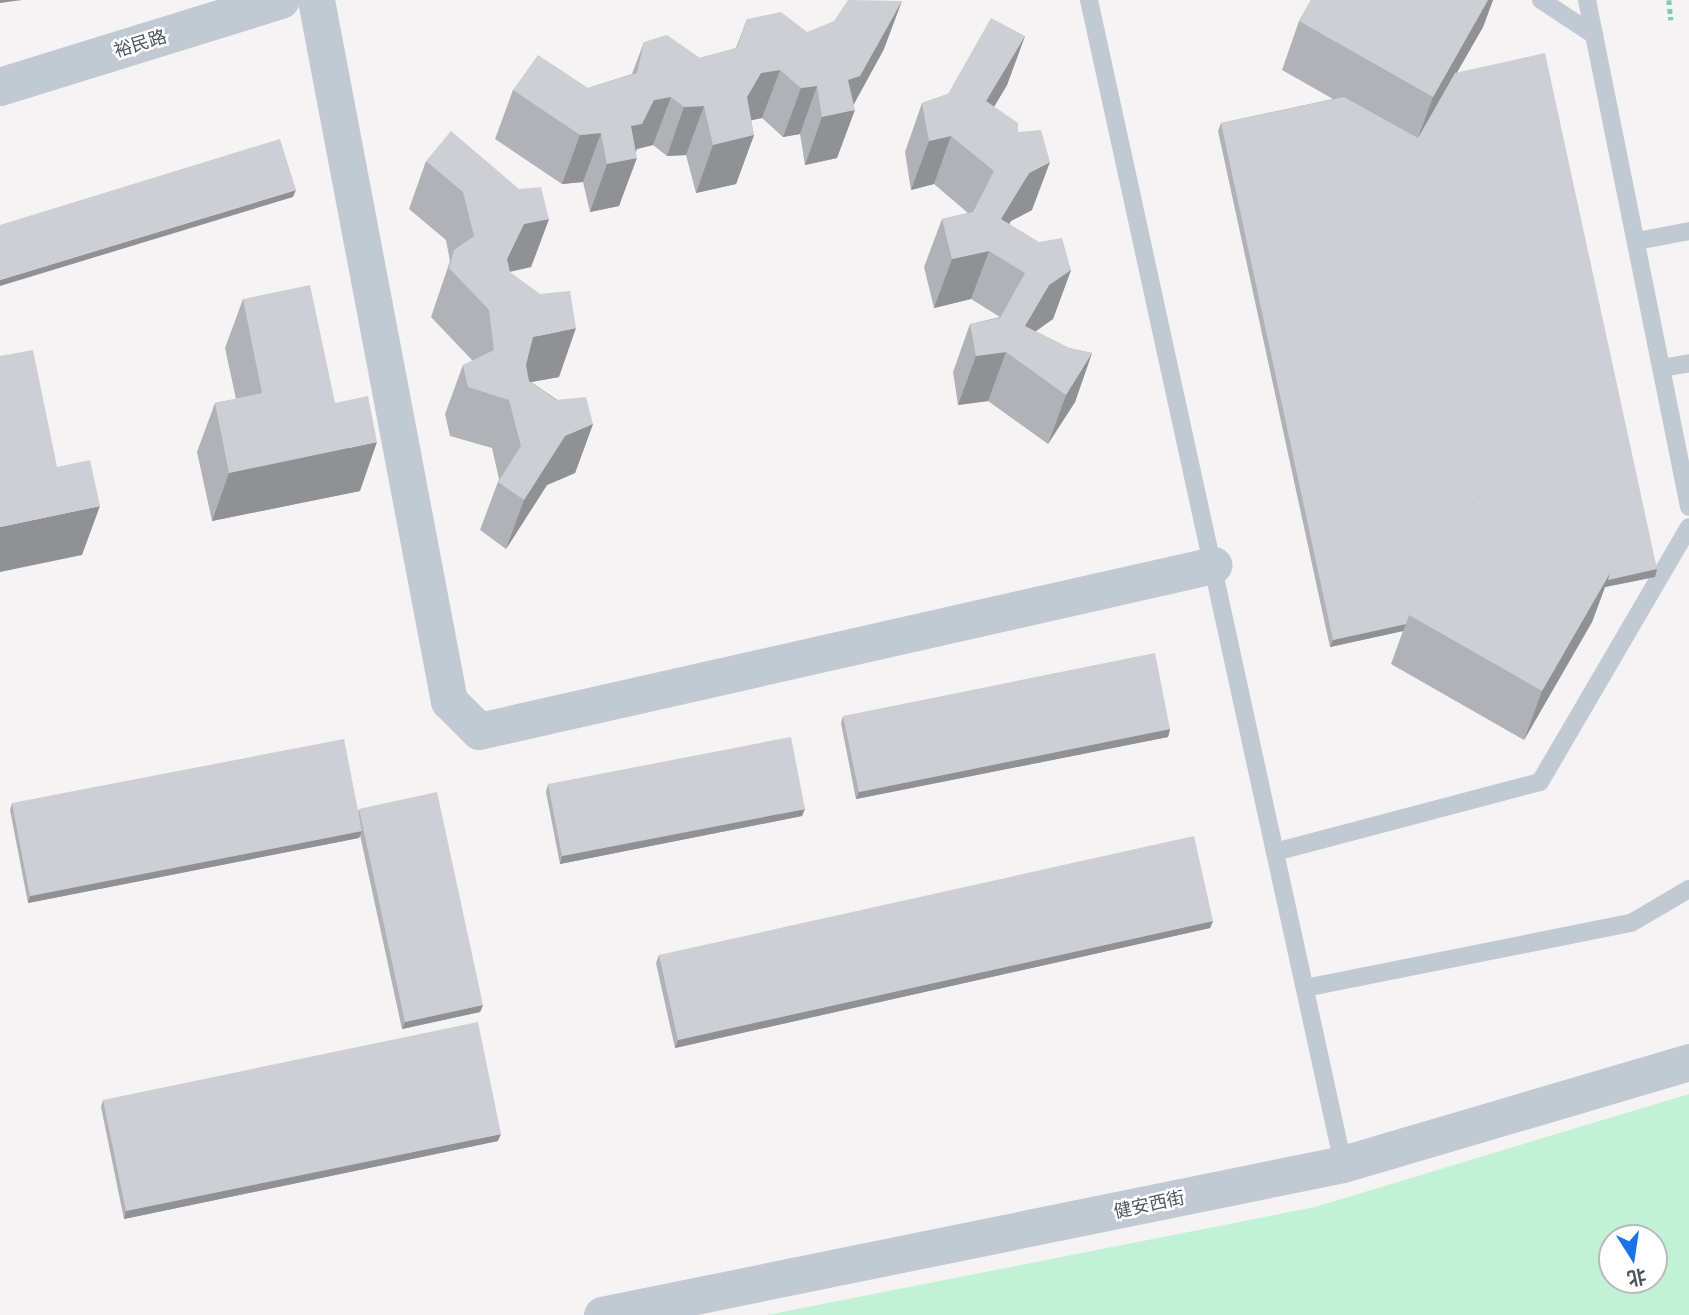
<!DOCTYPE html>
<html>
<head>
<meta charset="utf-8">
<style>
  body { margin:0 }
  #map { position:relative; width:1689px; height:1315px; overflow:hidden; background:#f5f3f3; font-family:"Open Sans","Noto Sans SC",sans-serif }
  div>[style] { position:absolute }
  .green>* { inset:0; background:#c3f1d5 }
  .path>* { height:4.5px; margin-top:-2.25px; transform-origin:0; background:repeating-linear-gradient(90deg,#7ad0a6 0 5px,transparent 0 8.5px) }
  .service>* { height:18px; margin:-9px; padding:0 9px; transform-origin:9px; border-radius:9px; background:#c1cad2 }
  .minor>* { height:37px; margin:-18.5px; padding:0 18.5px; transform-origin:18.5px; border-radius:18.5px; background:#c1cad2 }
  .tertiary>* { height:38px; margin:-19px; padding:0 19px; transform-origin:19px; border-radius:19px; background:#c1cad2 }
  .wall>* { inset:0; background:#b0b2b7 }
  .shaded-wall>* { inset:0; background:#909195 }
  .building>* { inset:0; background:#cdcfd5 }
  span { translate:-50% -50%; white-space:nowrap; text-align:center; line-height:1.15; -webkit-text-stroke:5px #fff; paint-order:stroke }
  .street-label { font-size:18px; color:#4a5661 }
  .north { position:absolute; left:1598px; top:1224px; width:70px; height:70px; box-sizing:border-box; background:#fff; border:2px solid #b7bbc0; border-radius:50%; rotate:168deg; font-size:19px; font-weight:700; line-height:28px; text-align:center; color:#4a5661 }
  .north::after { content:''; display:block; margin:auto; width:24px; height:32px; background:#1a73e8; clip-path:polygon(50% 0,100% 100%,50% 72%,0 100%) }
</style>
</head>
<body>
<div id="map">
  <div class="green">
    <div style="clip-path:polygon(evenodd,1689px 1094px,1689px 1315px,767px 1315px,1315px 1207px,1689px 1094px,1612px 1238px,1654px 1238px,1654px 1280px,1612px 1280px,1612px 1238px)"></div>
  </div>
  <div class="path">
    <div style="left:1669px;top:0;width:20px;rotate:84deg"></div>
  </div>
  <div class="service">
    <div style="left:1089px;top:0;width:1191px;rotate:77.69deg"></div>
    <div style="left:1541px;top:0;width:64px;rotate:33.4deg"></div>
    <div style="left:1587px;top:0;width:517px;rotate:78.62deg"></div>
    <div style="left:1637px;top:241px;width:53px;rotate:-10.9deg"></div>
    <div style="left:1662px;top:368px;width:27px;rotate:-10deg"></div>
    <div style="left:1275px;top:852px;width:274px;rotate:-14.8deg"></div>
    <div style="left:1540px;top:782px;width:295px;rotate:-59.7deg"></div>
    <div style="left:1305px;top:988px;width:332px;rotate:-11.3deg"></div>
    <div style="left:1631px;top:923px;width:67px;rotate:-30.4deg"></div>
  </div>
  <div class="minor">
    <div style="left:316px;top:0;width:714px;rotate:79.26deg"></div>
    <div style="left:449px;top:701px;width:42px;rotate:45deg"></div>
    <div style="left:479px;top:731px;width:753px;rotate:-12.74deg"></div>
    <div style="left:602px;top:1315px;width:756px;rotate:-11.52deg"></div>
    <div style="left:1343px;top:1164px;width:361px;rotate:-16.4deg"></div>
  </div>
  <div class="tertiary">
    <div style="left:0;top:87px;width:294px;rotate:-17.2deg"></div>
  </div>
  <div class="wall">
    <div style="clip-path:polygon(1311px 0,1493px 0,1483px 27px,1457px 72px,1657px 569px,1655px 577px,1605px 587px,1592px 622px,1524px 740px,1391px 664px,1403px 631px,1330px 647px,1218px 131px,1221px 123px,1333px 99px,1282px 70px,1299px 21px)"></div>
    <div style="clip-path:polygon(747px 19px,884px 49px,854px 104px,837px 158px,805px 165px,800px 134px,783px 137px,762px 118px,751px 120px,754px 135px,736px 184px,696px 193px,686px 155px,667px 156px,653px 145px,637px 149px,619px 206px,590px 212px,583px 182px,562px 184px,495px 139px,513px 90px,588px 88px,632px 74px,644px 42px,700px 58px,736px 48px)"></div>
    <div style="clip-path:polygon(1025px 36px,1007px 85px,994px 107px,1018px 132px,1032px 210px,1011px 221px,1009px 224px,1071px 270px,1053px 319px,1035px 331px,1069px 348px,1092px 353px,1075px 402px,1048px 444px,988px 401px,958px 405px,953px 372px,970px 324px,1000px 317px,971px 299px,934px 308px,924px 267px,942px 219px,968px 213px,934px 184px,911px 190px,905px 152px,922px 103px,948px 94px)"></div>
    <div style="clip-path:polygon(426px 161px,549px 219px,531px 267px,510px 272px,559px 377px,531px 382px,593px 424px,575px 473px,547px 485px,506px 549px,480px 530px,499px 479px,492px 448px,450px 436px,445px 414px,463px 365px,472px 361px,471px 359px,431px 317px,450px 261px,446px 240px,409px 209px)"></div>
    <div style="clip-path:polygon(243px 299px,335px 403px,360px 491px,212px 521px,197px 452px,215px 403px,236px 399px,225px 348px)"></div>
    <div style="clip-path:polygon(843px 716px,1170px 729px,1168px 737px,856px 799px,841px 723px)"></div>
    <div style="clip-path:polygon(548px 784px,802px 816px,560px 864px,546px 792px)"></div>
    <div style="clip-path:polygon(12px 803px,358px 812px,359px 809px,483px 1005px,480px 1012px,402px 1029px,360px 835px,359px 838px,28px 903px,10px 810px)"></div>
    <div style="clip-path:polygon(1213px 921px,1210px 928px,675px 1048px,656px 963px,659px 955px)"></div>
    <div style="clip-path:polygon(103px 1100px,498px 1141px,124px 1219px,101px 1107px)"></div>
  </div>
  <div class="shaded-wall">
    <div style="clip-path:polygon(0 0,22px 0,0 3px)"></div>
    <div style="clip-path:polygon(1488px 0,1493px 0,1483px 27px,1415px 146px,1433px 97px)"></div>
    <div style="clip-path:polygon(902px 1px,884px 49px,850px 111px,855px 110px,837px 158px,805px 165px,822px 117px)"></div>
    <div style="clip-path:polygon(1025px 36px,1007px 85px,968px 150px,986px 101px)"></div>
    <div style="clip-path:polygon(780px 70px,762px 118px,743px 122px,754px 135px,736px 184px,696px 193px,713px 145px,747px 97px,761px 73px)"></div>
    <div style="clip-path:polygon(817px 86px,800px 134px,783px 137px,801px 88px)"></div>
    <div style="clip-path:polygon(671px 97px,653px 145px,637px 149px,631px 159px,637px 158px,619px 206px,590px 212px,607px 164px,631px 126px,654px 100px)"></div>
    <div style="clip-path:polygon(704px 106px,686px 155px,667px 156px,684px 107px)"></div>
    <div style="clip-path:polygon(601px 133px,583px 182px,562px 184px,580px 135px)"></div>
    <div style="clip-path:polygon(951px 136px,934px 184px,911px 190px,929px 141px)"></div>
    <div style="clip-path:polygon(1050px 162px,1032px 210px,1011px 221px,992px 253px,1001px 219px,1029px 173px)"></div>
    <div style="clip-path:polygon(296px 190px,293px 197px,0 286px,0 280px)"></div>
    <div style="clip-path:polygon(549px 219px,531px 267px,507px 272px,507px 259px,524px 224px)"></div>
    <div style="clip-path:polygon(989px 251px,971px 299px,934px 308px,952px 259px)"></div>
    <div style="clip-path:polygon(1071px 270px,1053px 319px,1032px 334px,1025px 326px,1049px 285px)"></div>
    <div style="clip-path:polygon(576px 328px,559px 377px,515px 385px,533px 337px)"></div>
    <div style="clip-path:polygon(1006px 352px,988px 401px,958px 405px,976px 356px)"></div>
    <div style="clip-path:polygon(1092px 353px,1075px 402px,1048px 444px,1066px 395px)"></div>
    <div style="clip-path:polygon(593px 424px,575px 473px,547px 485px,506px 549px,524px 500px,565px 436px)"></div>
    <div style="clip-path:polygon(377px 442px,360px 491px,212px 521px,229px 473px)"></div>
    <div style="clip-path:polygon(100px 506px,82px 555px,0 572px,0 527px)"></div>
    <div style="clip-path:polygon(1657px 569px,1655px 577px,1605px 587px,1592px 622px,1524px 740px,1542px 691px,1610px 573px)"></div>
    <div style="clip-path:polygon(1406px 624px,1403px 631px,1330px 647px,1333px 640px)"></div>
    <div style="clip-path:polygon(1170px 729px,1168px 737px,856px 799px,859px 792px)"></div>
    <div style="clip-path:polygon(805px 809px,802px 816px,560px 864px,562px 856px)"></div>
    <div style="clip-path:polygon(362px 831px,359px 838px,28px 903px,30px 896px)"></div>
    <div style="clip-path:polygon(1213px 921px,1210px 928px,675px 1048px,678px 1040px)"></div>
    <div style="clip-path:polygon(483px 1005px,480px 1012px,402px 1029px,405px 1022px)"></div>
    <div style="clip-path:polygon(501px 1134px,498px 1141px,124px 1219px,126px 1211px)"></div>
  </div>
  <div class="building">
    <div style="clip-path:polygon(848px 0,902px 1px,860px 76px,848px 80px,855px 110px,822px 117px,817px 86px,801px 88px,780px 70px,761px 73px,747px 97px,754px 135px,713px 145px,704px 106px,684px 107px,671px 97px,654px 100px,642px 124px,631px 126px,637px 158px,607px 164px,601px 133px,580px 135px,513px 90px,538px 55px,588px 88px,637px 73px,644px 42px,667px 35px,700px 58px,737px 48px,747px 19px,781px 12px,807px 32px,834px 21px)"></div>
    <div style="clip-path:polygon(1311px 0,1488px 0,1433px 97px,1299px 21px)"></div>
    <div style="clip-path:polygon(991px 18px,1025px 36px,986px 101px,1018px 123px,1018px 132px,1041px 130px,1050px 162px,1029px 173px,1001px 219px,1039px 242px,1062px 238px,1071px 270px,1049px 285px,1025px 326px,1069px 348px,1092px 353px,1066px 395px,1006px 352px,976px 356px,970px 324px,1000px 318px,1025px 273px,989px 251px,952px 259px,942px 219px,973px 212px,994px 171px,951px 136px,929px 141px,922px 103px,948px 94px)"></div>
    <div style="clip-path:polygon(1545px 53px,1657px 569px,1608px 580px,1610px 573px,1477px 497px,1409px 615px,1406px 624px,1333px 640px,1221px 123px,1344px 97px,1418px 138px,1455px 73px)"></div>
    <div style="clip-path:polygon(451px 131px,519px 189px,541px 187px,549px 219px,524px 224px,507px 259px,510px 272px,540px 294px,570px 291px,576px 328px,533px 337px,526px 365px,529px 381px,556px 400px,586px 397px,593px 424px,565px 436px,524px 500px,498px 482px,521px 446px,509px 400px,468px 387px,463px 365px,494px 350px,489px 310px,449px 268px,454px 250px,474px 236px,463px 192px,426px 161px)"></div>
    <div style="clip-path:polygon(280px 139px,296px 190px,0 280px,0 225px)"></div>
    <div style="clip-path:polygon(310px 285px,335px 403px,368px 396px,377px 442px,229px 473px,215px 403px,262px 393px,243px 299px)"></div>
    <div style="clip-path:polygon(33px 350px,57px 467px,90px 460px,100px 506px,0 527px,0 356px)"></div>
    <div style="clip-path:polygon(1477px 497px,1610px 573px,1542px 691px,1409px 615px)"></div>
    <div style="clip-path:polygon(1155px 653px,1170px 729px,859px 792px,843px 716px)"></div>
    <div style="clip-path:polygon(791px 737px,805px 809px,562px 856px,548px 784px)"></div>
    <div style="clip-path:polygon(344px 739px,362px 831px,30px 896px,12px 803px)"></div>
    <div style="clip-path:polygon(437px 792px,483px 1005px,405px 1022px,359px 809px)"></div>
    <div style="clip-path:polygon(1194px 836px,1213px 921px,678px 1040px,659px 955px)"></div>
    <div style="clip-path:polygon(478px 1022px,501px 1134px,126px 1211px,103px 1100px)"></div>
  </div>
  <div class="street-label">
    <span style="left:140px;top:43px;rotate:-17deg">裕民路</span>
    <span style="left:1149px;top:1204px;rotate:-12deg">健安西街</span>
  </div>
  <div class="north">北</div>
</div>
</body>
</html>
